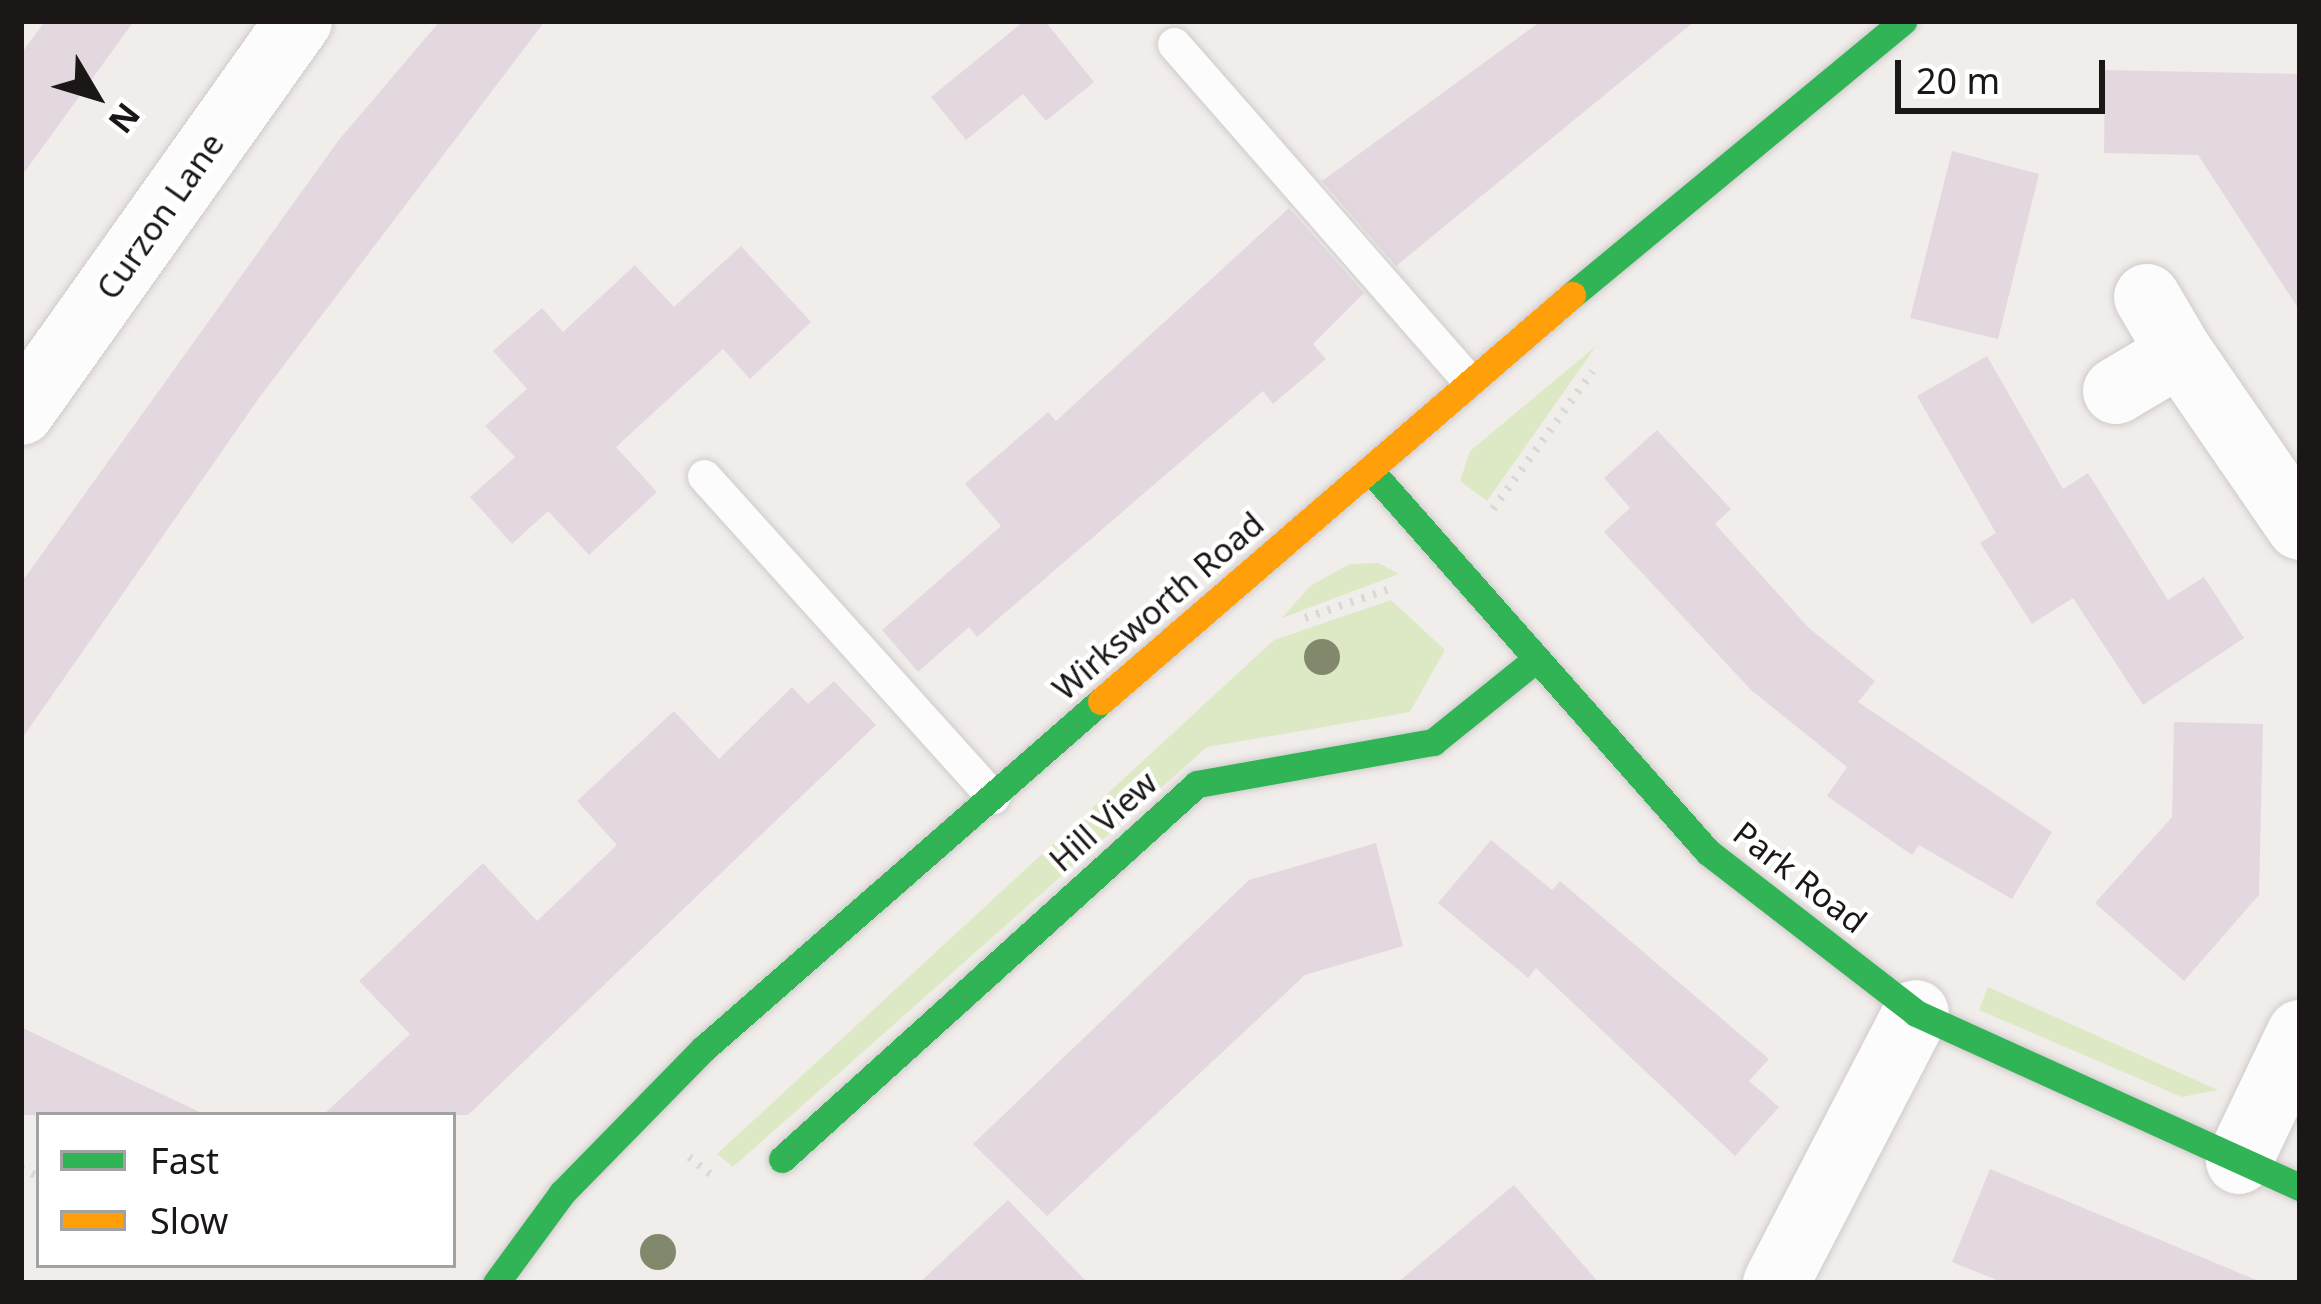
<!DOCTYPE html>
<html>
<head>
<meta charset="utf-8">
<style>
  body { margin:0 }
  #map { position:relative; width:2321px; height:1304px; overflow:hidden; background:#f1edeb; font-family:"Noto Sans",sans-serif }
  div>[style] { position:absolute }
  .green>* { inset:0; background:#dde9c4 }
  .building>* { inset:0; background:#e4d8e0 }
  .path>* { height:8px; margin-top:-4px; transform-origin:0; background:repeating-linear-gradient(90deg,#dad9d7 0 3px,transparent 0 12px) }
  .roads { filter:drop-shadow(0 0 3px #cfcbca) drop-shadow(0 0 3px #cfcbca) }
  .lane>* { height:33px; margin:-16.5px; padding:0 16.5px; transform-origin:16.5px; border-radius:16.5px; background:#fdfcfc }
  .street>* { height:66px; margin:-33px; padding:0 33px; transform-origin:33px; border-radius:33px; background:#fdfcfc }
  .fast>* { height:27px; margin:-13.5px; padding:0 13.5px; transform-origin:13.5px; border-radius:13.5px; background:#30b455 }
  .slow>* { height:27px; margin:-13.5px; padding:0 13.5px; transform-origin:13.5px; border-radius:13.5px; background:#ff9f0a }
  .trees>* { width:36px; height:36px; margin:-18px; border-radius:50%; background:#82886c }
  span { translate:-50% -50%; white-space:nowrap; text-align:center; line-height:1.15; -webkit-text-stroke:9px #fff; paint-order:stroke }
  .street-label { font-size:33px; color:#1a1716 }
  .frame { position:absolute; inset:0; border:24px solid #1a1716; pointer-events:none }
  .legend { position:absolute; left:36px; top:1112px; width:420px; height:156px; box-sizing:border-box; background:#fff; border:3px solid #a3a2a2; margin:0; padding:15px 21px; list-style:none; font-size:36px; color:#1a1716 }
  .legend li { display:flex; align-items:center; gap:24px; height:60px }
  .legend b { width:60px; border:3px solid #a3a2a2 }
  .north { position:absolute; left:36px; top:36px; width:120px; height:120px; -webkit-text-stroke:9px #fff; paint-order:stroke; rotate:128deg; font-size:33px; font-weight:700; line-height:48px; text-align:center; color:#1a1716 }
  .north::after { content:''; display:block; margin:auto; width:42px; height:54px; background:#1a1716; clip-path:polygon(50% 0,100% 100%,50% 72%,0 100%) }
  .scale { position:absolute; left:1895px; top:60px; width:210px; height:54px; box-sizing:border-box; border:6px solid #1a1716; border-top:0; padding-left:15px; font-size:36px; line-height:42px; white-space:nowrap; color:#1a1716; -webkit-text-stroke:9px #fff; paint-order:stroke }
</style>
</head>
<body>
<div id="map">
  <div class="green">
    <div style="clip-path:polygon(1596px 346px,1487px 501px,1460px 481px,1470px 451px)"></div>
    <div style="clip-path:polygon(1378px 563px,1399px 574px,1282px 618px,1310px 586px,1350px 564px)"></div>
    <div style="clip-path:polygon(1391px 600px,1445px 650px,1410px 712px,1207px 747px,733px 1167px,717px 1154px,1274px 640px)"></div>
    <div style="clip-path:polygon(1988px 987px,2218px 1090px,2182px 1097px,1979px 1010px)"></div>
  </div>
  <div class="building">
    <div style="clip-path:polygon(45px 21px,134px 21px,21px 177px,21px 54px)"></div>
    <div style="clip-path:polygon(440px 21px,545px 21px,259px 398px,21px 740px,21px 583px,338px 141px)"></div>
    <div style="clip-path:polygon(1024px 21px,1045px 21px,1094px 82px,1046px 121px,1023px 94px,966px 140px,931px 97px)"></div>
    <div style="clip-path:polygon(1541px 21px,1695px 21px,1396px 266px,1322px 181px)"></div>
    <div style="clip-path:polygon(2105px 70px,2300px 74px,2300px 311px,2198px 155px,2104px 153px)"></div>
    <div style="clip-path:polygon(1952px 151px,2039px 174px,1998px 339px,1910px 318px)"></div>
    <div style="clip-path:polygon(1289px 208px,1364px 293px,1313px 344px,1326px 359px,1273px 404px,1263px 391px,977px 637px,969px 627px,918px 672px,882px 630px,1001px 526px,965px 484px,1048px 412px,1056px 421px)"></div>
    <div style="clip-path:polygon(741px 246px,811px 322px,750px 379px,723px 349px,616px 447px,657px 492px,589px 555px,548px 511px,512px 544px,470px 497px,515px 457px,485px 426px,527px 389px,493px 351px,542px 308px,563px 332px,635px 265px,674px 307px)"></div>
    <div style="clip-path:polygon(1987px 356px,2063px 489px,2088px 473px,2168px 600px,2204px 577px,2244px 638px,2143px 705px,2073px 598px,2032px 624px,1980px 543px,1996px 533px,1917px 396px)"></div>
    <div style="clip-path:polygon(1657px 430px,1731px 509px,1715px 524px,1809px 628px,1875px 681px,1858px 702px,2052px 832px,2012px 899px,1919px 845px,1912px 855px,1827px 796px,1847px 767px,1751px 690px,1604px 532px,1630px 508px,1604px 478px)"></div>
    <div style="clip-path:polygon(834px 681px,876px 725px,468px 1115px,323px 1115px,410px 1034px,359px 981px,483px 863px,537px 921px,617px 845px,577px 801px,674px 711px,719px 759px,792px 687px,808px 704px)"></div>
    <div style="clip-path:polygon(2174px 722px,2263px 724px,2259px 895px,2184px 981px,2095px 903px,2172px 817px)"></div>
    <div style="clip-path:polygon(1491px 840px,1552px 890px,1560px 881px,1769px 1059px,1749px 1081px,1779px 1107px,1735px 1156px,1536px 968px,1528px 978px,1438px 903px)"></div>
    <div style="clip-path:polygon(1376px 843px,1403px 946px,1305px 975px,1047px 1216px,973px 1144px,1249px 880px)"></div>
    <div style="clip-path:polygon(21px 1027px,83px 1057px,206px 1115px,21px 1115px)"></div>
    <div style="clip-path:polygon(1990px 1169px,2261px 1282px,2260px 1283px,2004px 1283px,1952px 1262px)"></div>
    <div style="clip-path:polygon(1514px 1185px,1599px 1283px,1397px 1283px)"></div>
    <div style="clip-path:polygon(1008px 1200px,1088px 1283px,919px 1283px)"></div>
  </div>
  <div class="path">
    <div style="left:1493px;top:509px;width:170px;rotate:-54.1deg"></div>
    <div style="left:1305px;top:618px;width:87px;rotate:-18.9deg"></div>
    <div style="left:689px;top:1157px;width:33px;rotate:39deg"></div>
    <div style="left:21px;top:1168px;width:20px;rotate:27deg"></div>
  </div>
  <div class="roads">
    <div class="lane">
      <div style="left:1174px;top:44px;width:446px;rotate:48.8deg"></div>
      <div style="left:704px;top:476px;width:432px;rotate:48deg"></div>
    </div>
    <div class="street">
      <div style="left:2180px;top:353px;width:211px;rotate:55.4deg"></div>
      <div style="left:2116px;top:391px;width:74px;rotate:-30.7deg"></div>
      <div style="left:2180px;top:353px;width:65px;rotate:-120.5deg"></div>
      <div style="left:21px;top:412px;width:480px;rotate:-54.6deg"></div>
      <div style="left:2239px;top:1161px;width:142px;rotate:-64.5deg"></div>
      <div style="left:1776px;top:1283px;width:304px;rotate:-62.6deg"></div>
    </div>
    <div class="fast">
      <div style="left:1572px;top:295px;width:430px;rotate:-39.6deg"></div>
      <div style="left:1370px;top:470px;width:510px;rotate:48.5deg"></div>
      <div style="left:1708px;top:852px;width:263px;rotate:37.7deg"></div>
      <div style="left:1916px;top:1013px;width:422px;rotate:24.4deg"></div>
      <div style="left:782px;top:1159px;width:559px;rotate:-42.1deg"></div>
      <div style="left:1197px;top:784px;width:240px;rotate:-10.1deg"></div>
      <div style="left:1433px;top:742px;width:131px;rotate:-38.8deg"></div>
      <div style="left:496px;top:1283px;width:112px;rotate:-53.7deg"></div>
      <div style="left:562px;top:1193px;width:202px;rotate:-45.6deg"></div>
      <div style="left:703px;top:1049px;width:529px;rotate:-41.17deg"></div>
    </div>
    <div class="slow">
      <div style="left:1101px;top:701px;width:622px;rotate:-40.76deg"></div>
    </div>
  </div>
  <div class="trees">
    <div style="left:1322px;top:657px"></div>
    <div style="left:658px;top:1252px"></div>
  </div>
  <div class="street-label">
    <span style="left:160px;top:216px;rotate:-55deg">Curzon Lane</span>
    <span style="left:1158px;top:606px;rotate:-41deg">Wirksworth Road</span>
    <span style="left:1103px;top:821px;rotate:-42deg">Hill View</span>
    <span style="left:1800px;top:877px;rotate:38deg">Park Road</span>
  </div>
  <div class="frame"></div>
  <ul class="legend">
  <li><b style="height:15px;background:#30b455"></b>Fast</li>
  <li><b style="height:15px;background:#ff9f0a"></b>Slow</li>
  </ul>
  <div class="north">N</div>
  <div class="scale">20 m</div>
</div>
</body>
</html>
